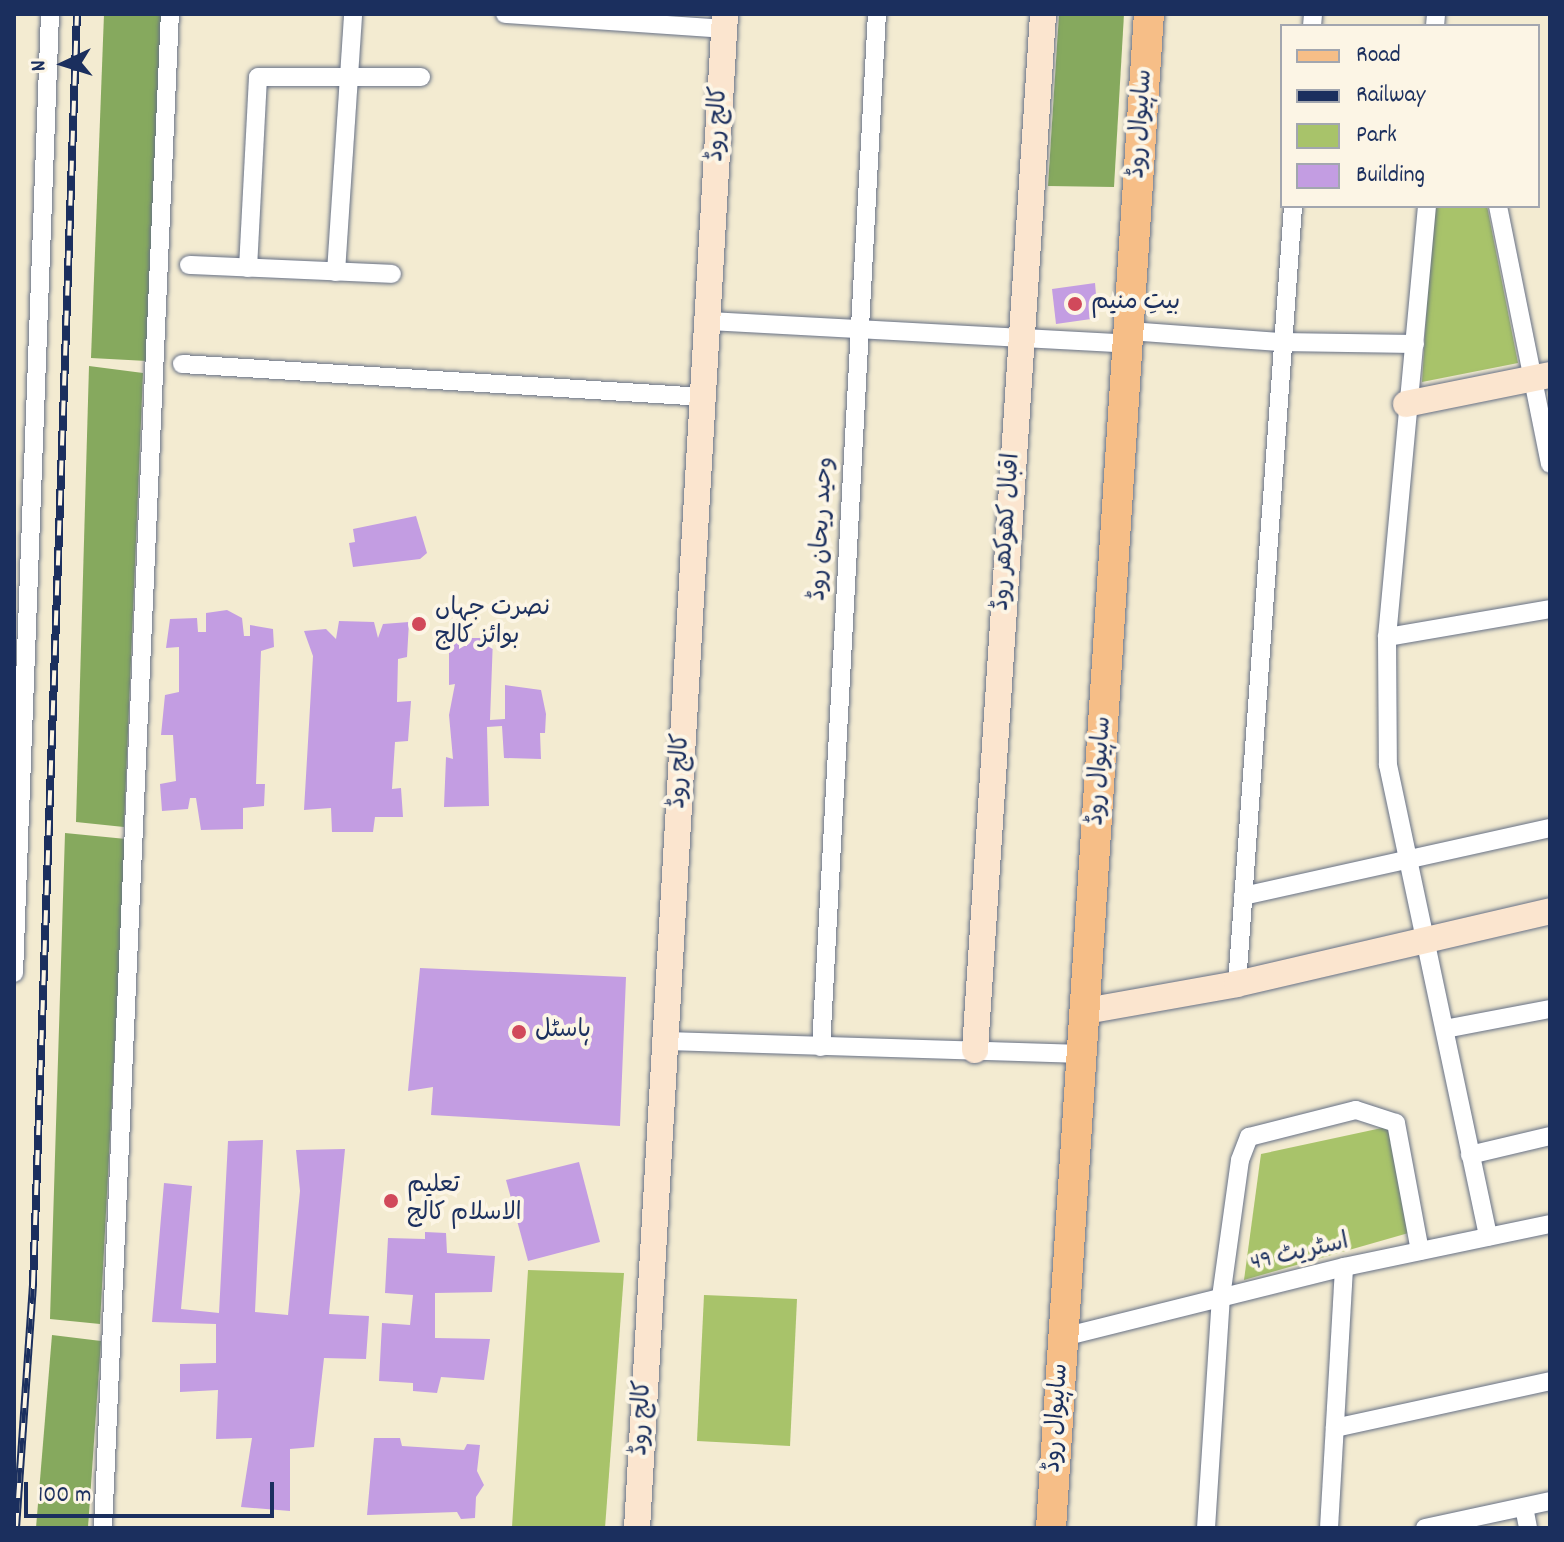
<!DOCTYPE html>
<html>
<head>
<meta charset="utf-8">
<style>
  body { margin:0 }
  #map { position:relative; width:1564px; height:1542px; overflow:hidden; background:#f3ebd1; font-family:Dekko,"Playpen Sans Arabic",sans-serif }
  div>[style] { position:absolute }
  .green>* { inset:0; background:#a8c36a }
  .forest>* { inset:0; background:#86a95e }
  .building>* { inset:0; background:#c39de2 }
  .roads { filter:drop-shadow(0 0 2px #677186) drop-shadow(0 0 2px #677186) }
  .street>* { height:18px; margin:-9px; padding:0 9px; transform-origin:9px; border-radius:9px; background:#fff }
  .secondary>* { height:26px; margin:-13px; padding:0 13px; transform-origin:13px; border-radius:13px; background:#fbe5cf }
  .primary>* { height:30px; margin:-15px; padding:0 15px; transform-origin:15px; border-radius:15px; background:#f6be87 }
  .rail>* { height:8px; margin-top:-4px; transform-origin:0; background:repeating-linear-gradient(90deg,#fcf5e5 0 15px,#1b2f5e 0 30px); box-sizing:border-box; border-block:2px solid #1b2f5e }
  .dots>* { width:22px; height:22px; translate:-50% -50%; box-sizing:border-box; border:4px solid #fcf5e5; border-radius:50% }
  span { translate:-50% -50%; white-space:nowrap; text-align:center; line-height:1.15; -webkit-text-stroke:8px #fcf5e5; paint-order:stroke }
  .street-label { font-size:24px; color:#1b2f5e }
  .poi-label { font-size:24px; color:#1b2f5e }
  .left { translate:0 -50%; text-align:left }
  .frame { position:absolute; inset:0; border:16px solid #1b2f5e; pointer-events:none }
  .legend { position:absolute; left:1280px; top:24px; width:260px; height:184px; box-sizing:border-box; background:#fcf5e5; border:2px solid #a2a6af; margin:0; padding:10px 14px; list-style:none; font-size:24px; color:#1b2f5e }
  .legend li { display:flex; align-items:center; gap:16px; height:40px }
  .legend b { width:40px; border:2px solid #a2a6af }
  .north { position:absolute; left:24px; top:24px; width:80px; height:80px; -webkit-text-stroke:6px #fcf5e5; paint-order:stroke; rotate:266deg; font-size:22px; font-weight:700; line-height:32px; text-align:center; color:#1b2f5e }
  .north::after { content:''; display:block; margin:auto; width:28px; height:36px; background:#1b2f5e; clip-path:polygon(50% 0,100% 100%,50% 72%,0 100%) }
  .scale { position:absolute; left:24px; top:1482px; width:250px; height:36px; box-sizing:border-box; border:4px solid #1b2f5e; border-top:0; padding-left:10px; font-size:24px; line-height:28px; white-space:nowrap; color:#1b2f5e; -webkit-text-stroke:6px #fcf5e5; paint-order:stroke }
</style>
</head>
<body>
<div id="map">
  <div class="green">
    <div style="clip-path:polygon(1433px 206px,1487px 206px,1518px 363px,1422px 382px)"></div>
    <div style="clip-path:polygon(1391px 1126px,1412px 1232px,1244px 1280px,1261px 1154px)"></div>
    <div style="clip-path:polygon(528px 1270px,624px 1273px,605px 1528px,512px 1527px)"></div>
    <div style="clip-path:polygon(704px 1295px,797px 1299px,790px 1446px,697px 1441px)"></div>
  </div>
  <div class="forest">
    <div style="clip-path:polygon(104px 14px,162px 14px,147px 361px,91px 358px)"></div>
    <div style="clip-path:polygon(1059px 14px,1124px 14px,1114px 187px,1048px 186px)"></div>
    <div style="clip-path:polygon(89px 366px,143px 373px,124px 827px,76px 822px)"></div>
    <div style="clip-path:polygon(65px 833px,126px 839px,100px 1324px,50px 1319px)"></div>
    <div style="clip-path:polygon(52px 1335px,101px 1341px,88px 1528px,36px 1528px)"></div>
  </div>
  <div class="building">
    <div style="clip-path:polygon(1095px 283px,1098px 318px,1056px 324px,1052px 289px)"></div>
    <div style="clip-path:polygon(416px 516px,427px 553px,420px 559px,353px 567px,349px 543px,355px 542px,353px 529px)"></div>
    <div style="clip-path:polygon(227px 610px,242px 618px,244px 636px,250px 636px,250px 625px,273px 629px,274px 647px,261px 651px,256px 784px,265px 784px,264px 806px,243px 808px,243px 829px,201px 830px,196px 798px,190px 798px,188px 809px,162px 811px,160px 784px,176px 781px,173px 735px,161px 735px,165px 695px,179px 692px,179px 647px,166px 648px,170px 619px,197px 618px,198px 632px,206px 632px,206px 613px)"></div>
    <div style="clip-path:polygon(339px 621px,374px 622px,378px 638px,383px 624px,409px 622px,407px 657px,398px 659px,397px 702px,411px 701px,408px 741px,395px 742px,392px 789px,401px 788px,403px 817px,375px 817px,373px 832px,332px 832px,331px 808px,304px 810px,313px 656px,304px 631px,326px 629px,336px 639px)"></div>
    <div style="clip-path:polygon(449px 638px,493px 638px,490px 720px,505px 719px,505px 685px,541px 690px,546px 714px,545px 733px,540px 733px,541px 759px,504px 758px,502px 726px,487px 727px,489px 806px,444px 807px,446px 757px,453px 759px,449px 715px,455px 684px,449px 685px)"></div>
    <div style="clip-path:polygon(420px 968px,626px 977px,620px 1126px,431px 1115px,433px 1087px,408px 1091px)"></div>
    <div style="clip-path:polygon(263px 1140px,255px 1312px,288px 1315px,300px 1191px,296px 1150px,345px 1149px,329px 1314px,369px 1316px,366px 1359px,324px 1358px,314px 1447px,290px 1449px,290px 1511px,241px 1507px,252px 1438px,216px 1439px,218px 1390px,180px 1392px,180px 1364px,216px 1363px,216px 1324px,152px 1322px,164px 1183px,192px 1186px,181px 1309px,219px 1313px,228px 1141px)"></div>
    <div style="clip-path:polygon(579px 1162px,600px 1242px,528px 1261px,506px 1180px)"></div>
    <div style="clip-path:polygon(425px 1232px,446px 1233px,447px 1253px,495px 1256px,492px 1292px,435px 1293px,435px 1338px,490px 1339px,484px 1380px,441px 1377px,437px 1393px,413px 1391px,413px 1383px,379px 1381px,382px 1323px,410px 1325px,413px 1295px,385px 1293px,388px 1238px,425px 1239px)"></div>
    <div style="clip-path:polygon(374px 1438px,400px 1438px,402px 1446px,464px 1450px,467px 1444px,480px 1445px,477px 1471px,484px 1485px,476px 1497px,475px 1518px,461px 1519px,457px 1512px,367px 1515px)"></div>
  </div>
  <div class="roads">
    <div class="street">
      <div style="left:505px;top:14px;width:220px;rotate:3.9deg"></div>
      <div style="left:1312px;top:26px;width:12px;rotate:-85deg"></div>
      <div style="left:1435px;top:26px;width:12px;rotate:-85deg"></div>
      <div style="left:1427px;top:206px;width:433px;rotate:95.3deg"></div>
      <div style="left:1387px;top:637px;width:128px;rotate:89.6deg"></div>
      <div style="left:1388px;top:765px;width:482px;rotate:78deg"></div>
      <div style="left:1498px;top:206px;width:263px;rotate:78.6deg"></div>
      <div style="left:189px;top:265px;width:203px;rotate:2.5deg"></div>
      <div style="left:248px;top:268px;width:191px;rotate:-87deg"></div>
      <div style="left:258px;top:77px;width:163px"></div>
      <div style="left:336px;top:272px;width:259px;rotate:-86.2deg"></div>
      <div style="left:709px;top:321px;width:421px;rotate:3.1deg"></div>
      <div style="left:1129px;top:331px;width:151px;rotate:4.2deg"></div>
      <div style="left:1280px;top:342px;width:135px;rotate:0.8deg"></div>
      <div style="left:182px;top:364px;width:522px;rotate:3.62deg"></div>
      <div style="left:1387px;top:637px;width:165px;rotate:-9.7deg"></div>
      <div style="left:1243px;top:896px;width:314px;rotate:-12.5deg"></div>
      <div style="left:14px;top:973px;width:960px;rotate:-87.85deg"></div>
      <div style="left:1237px;top:984px;width:780px;rotate:-85.88deg"></div>
      <div style="left:1445px;top:1029px;width:107px;rotate:-10.8deg"></div>
      <div style="left:668px;top:1041px;width:414px;rotate:1.8deg"></div>
      <div style="left:821px;top:1047px;width:1035px;rotate:-86.9deg"></div>
      <div style="left:1470px;top:1155px;width:82px;rotate:-13.4deg"></div>
      <div style="left:1063px;top:1337px;width:290px;rotate:-14deg"></div>
      <div style="left:1344px;top:1267px;width:210px;rotate:-11.8deg"></div>
      <div style="left:1335px;top:1428px;width:220px;rotate:-12.3deg"></div>
      <div style="left:1524px;top:1507px;width:21px;rotate:79deg"></div>
      <div style="left:103px;top:1528px;width:1515px;rotate:-87.47deg"></div>
      <div style="left:1206px;top:1528px;width:231px;rotate:-86.3deg"></div>
      <div style="left:1221px;top:1297px;width:138px;rotate:-82.1deg"></div>
      <div style="left:1240px;top:1160px;width:25px;rotate:-69deg"></div>
      <div style="left:1249px;top:1137px;width:110px;rotate:-14.2deg"></div>
      <div style="left:1356px;top:1110px;width:42px;rotate:18deg"></div>
      <div style="left:1396px;top:1123px;width:130px;rotate:79.4deg"></div>
      <div style="left:1329px;top:1528px;width:261px;rotate:-86.7deg"></div>
      <div style="left:1425px;top:1528px;width:128px;rotate:-12.2deg"></div>
    </div>
    <div class="secondary">
      <div style="left:1406px;top:404px;width:147px;rotate:-11.4deg"></div>
      <div style="left:1086px;top:1011px;width:153px;rotate:-10.1deg"></div>
      <div style="left:1237px;top:984px;width:321px;rotate:-13.1deg"></div>
      <div style="left:975px;top:1050px;width:1038px;rotate:-86.24deg"></div>
      <div style="left:637px;top:1528px;width:1517px;rotate:-86.67deg"></div>
    </div>
    <div class="primary">
      <div style="left:1051px;top:1528px;width:1517px;rotate:-86.3deg"></div>
    </div>
  </div>
  <div class="rail">
    <div style="left:16px;top:1528px;width:244px;rotate:-86deg"></div>
    <div style="left:33px;top:1285px;width:1272px;rotate:-88.02deg"></div>
  </div>
  <div class="dots">
    <div style="left:1075px;top:304px;background:#d1495b"></div>
    <div style="left:419px;top:624px;background:#d1495b"></div>
    <div style="left:519px;top:1032px;background:#d1495b"></div>
    <div style="left:391px;top:1201px;background:#d1495b"></div>
  </div>
  <div class="street-label">
    <span style="left:719px;top:124px;rotate:-87deg">کالج روڈ</span>
    <span style="left:1142px;top:124px;rotate:-86deg">ساہیوال روڈ</span>
    <span style="left:823px;top:529px;rotate:-87deg">وحید ریحان روڈ</span>
    <span style="left:1008px;top:532px;rotate:-86deg">اقبال کھوکھر روڈ</span>
    <span style="left:681px;top:771px;rotate:-87deg">کالج روڈ</span>
    <span style="left:1101px;top:771px;rotate:-86deg">ساہیوال روڈ</span>
    <span style="left:1300px;top:1254px;rotate:-13deg">اسٹریٹ 49</span>
    <span style="left:643px;top:1418px;rotate:-87deg">کالج روڈ</span>
    <span style="left:1058px;top:1418px;rotate:-86deg">ساہیوال روڈ</span>
  </div>
  <div class="poi-label">
    <span class="left" style="left:1091px;top:304px">بیتِ منیم</span>
    <span class="left" style="left:435px;top:624px">نصرت جہاں<br>بوائز کالج</span>
    <span class="left" style="left:535px;top:1032px">ہاسٹل</span>
    <span class="left" style="left:407px;top:1201px">تعلیم<br>الاسلام کالج</span>
  </div>
  <div class="frame"></div>
  <ul class="legend">
  <li><b style="height:10px;background:#f6be87"></b>Road</li>
  <li><b style="height:10px;background:#1b2f5e"></b>Railway</li>
  <li><b style="height:22px;background:#a8c36a"></b>Park</li>
  <li><b style="height:22px;background:#c39de2"></b>Building</li>
  </ul>
  <div class="north">N</div>
  <div class="scale">100 m</div>
</div>
</body>
</html>
